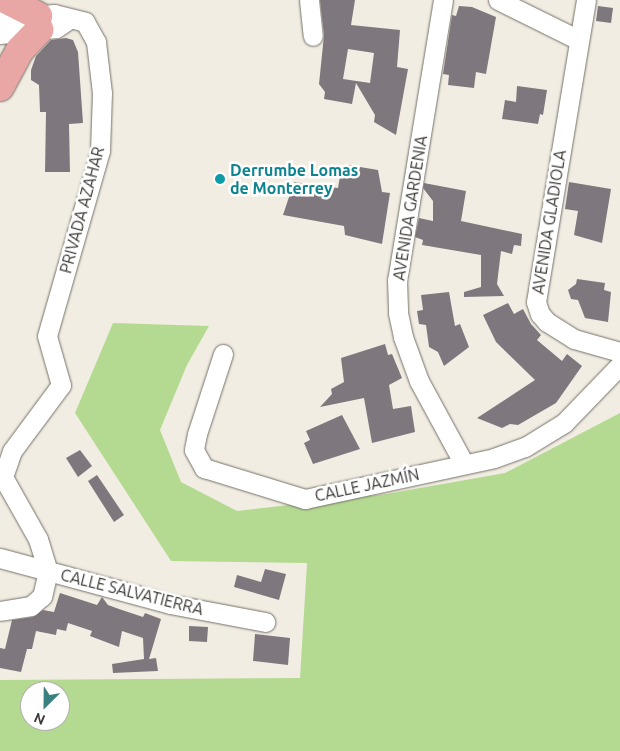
<!DOCTYPE html>
<html>
<head>
<meta charset="utf-8">
<style>
  body { margin:0 }
  #map { position:relative; width:620px; height:751px; overflow:hidden; background:#f2ede3; font-family:Ubuntu,sans-serif }
  div>[style] { position:absolute }
  .green>* { inset:0; background:#b4da92 }
  .building>* { inset:0; background:#7e777e }
  .roads { filter:drop-shadow(0 0 1px #757168) drop-shadow(0 0 1px #757168) }
  .street>* { height:19px; margin:-9.5px; padding:0 9.5px; transform-origin:9.5px; border-radius:9.5px; background:#fff }
  .primary>* { height:28px; margin:-14px; padding:0 14px; transform-origin:14px; border-radius:14px; background:#e8a6a4 }
  .dots>* { width:14px; height:14px; translate:-50% -50%; box-sizing:border-box; border:2px solid #fff; border-radius:50% }
  span { translate:-50% -50%; white-space:nowrap; text-align:center; line-height:1.15; -webkit-text-stroke:5px #fff; paint-order:stroke }
  .culture-label { font-size:16px; color:#0d838f; font-weight:700 }
  .left { translate:0 -50%; text-align:left }
  .street-label { font-size:16px; color:#3c3a36 }
  .north { position:absolute; left:20px; top:681px; width:50px; height:50px; box-sizing:border-box; background:#fff; border:1px solid #b1b0af; border-radius:50%; rotate:203deg; font-size:14px; font-weight:700; line-height:20px; text-align:center; color:#3c3a36 }
  .north::after { content:''; display:block; margin:auto; width:18px; height:22px; background:#398180; clip-path:polygon(50% 0,100% 100%,50% 72%,0 100%) }
</style>
</head>
<body>
<div id="map">
  <div class="green">
    <div style="clip-path:polygon(evenodd,113px 323px,209px 326px,187px 365px,160px 430px,181px 482px,237px 511px,386px 494px,505px 473px,620px 413px,620px 751px,0 751px,0 680px,300px 678px,307px 563px,171px 561px,75px 413px,113px 323px,30px 691px,60px 691px,60px 721px,30px 721px,30px 691px)"></div>
  </div>
  <div class="building">
    <div style="clip-path:polygon(evenodd,320px 0,355px 0,351px 25px,400px 30px,397px 67px,408px 69px,396px 135px,374px 122px,375px 115px,356px 83px,352px 104px,324px 99px,325px 92px,319px 84px,324px 35px,320px 0,348px 49px,374px 53px,370px 83px,343px 79px,348px 49px)"></div>
    <div style="clip-path:polygon(459px 6px,472px 7px,496px 17px,486px 74px,476px 72px,474px 88px,448px 85px,449px 75px,443px 74px,452px 15px,456px 16px)"></div>
    <div style="clip-path:polygon(598px 6px,613px 8px,611px 23px,596px 21px)"></div>
    <div style="clip-path:polygon(66px 38px,73px 40px,78px 52px,83px 123px,69px 124px,70px 172px,45px 172px,46px 112px,40px 112px,39px 85px,31px 80px,31px 70px,36px 56px,51px 40px)"></div>
    <div style="clip-path:polygon(517px 86px,547px 90px,543px 115px,540px 114px,538px 124px,502px 119px,505px 100px,516px 102px)"></div>
    <div style="clip-path:polygon(348px 165px,378px 170px,382px 192px,390px 193px,382px 244px,345px 235px,344px 226px,283px 215px,294px 182px,338px 188px,340px 176px,346px 178px)"></div>
    <div style="clip-path:polygon(569px 182px,611px 189px,602px 243px,574px 235px,578px 211px,565px 209px)"></div>
    <div style="clip-path:polygon(424px 183px,466px 191px,461px 221px,522px 234px,521px 246px,514px 245px,512px 254px,501px 251px,497px 284px,504px 296px,464px 297px,464px 292px,481px 287px,481px 255px,422px 245px,423px 240px,415px 237px,419px 218px,433px 221px,433px 201px,423px 188px)"></div>
    <div style="clip-path:polygon(577px 279px,605px 283px,604px 290px,611px 292px,608px 322px,585px 318px,578px 300px,571px 299px,568px 290px,576px 284px)"></div>
    <div style="clip-path:polygon(449px 292px,455px 326px,460px 324px,469px 347px,444px 366px,438px 352px,429px 347px,426px 325px,419px 324px,417px 311px,423px 310px,421px 295px)"></div>
    <div style="clip-path:polygon(508px 303px,514px 314px,523px 309px,531px 324px,541px 335px,537px 340px,562px 361px,567px 354px,582px 366px,556px 403px,518px 425px,510px 424px,502px 428px,477px 418px,535px 380px,496px 342px,483px 315px)"></div>
    <div style="clip-path:polygon(385px 344px,388px 355px,392px 354px,402px 378px,389px 385px,393px 409px,411px 406px,415px 432px,372px 443px,364px 398px,320px 407px,332px 394px,331px 389px,344px 382px,341px 358px)"></div>
    <div style="clip-path:polygon(342px 415px,360px 449px,313px 464px,304px 443px,310px 440px,306px 431px)"></div>
    <div style="clip-path:polygon(80px 450px,92px 466px,78px 477px,66px 458px)"></div>
    <div style="clip-path:polygon(97px 475px,124px 515px,114px 522px,88px 481px)"></div>
    <div style="clip-path:polygon(265px 569px,286px 574px,279px 600px,234px 587px,237px 575px,261px 582px)"></div>
    <div style="clip-path:polygon(60px 593px,97px 605px,102px 597px,108px 605px,119px 609px,143px 617px,145px 613px,161px 619px,149px 659px,156px 658px,158px 671px,113px 673px,112px 664px,144px 659px,143px 638px,122px 631px,119px 647px,90px 636px,92px 631px,68px 623px,66px 631px,57px 629px,56px 635px,36px 631px,32px 649px,27px 649px,21px 672px,0 668px,0 648px,5px 649px,12px 620px,33px 617px,43px 610px,54px 612px)"></div>
    <div style="clip-path:polygon(189px 626px,208px 627px,207px 642px,189px 641px)"></div>
    <div style="clip-path:polygon(255px 634px,290px 638px,288px 665px,253px 661px)"></div>
  </div>
  <div class="roads">
    <div class="street">
      <div style="left:309px;top:0;width:36px;rotate:84deg"></div>
      <div style="left:443px;top:0;width:284px;rotate:99.3deg"></div>
      <div style="left:397px;top:280px;width:33px;rotate:88deg"></div>
      <div style="left:398px;top:313px;width:25px;rotate:78deg"></div>
      <div style="left:403px;top:337px;width:47px;rotate:70deg"></div>
      <div style="left:419px;top:381px;width:94px;rotate:61.5deg"></div>
      <div style="left:498px;top:0;width:90px;rotate:26.3deg"></div>
      <div style="left:586px;top:0;width:306px;rotate:99.4deg"></div>
      <div style="left:536px;top:302px;width:13px;rotate:72deg"></div>
      <div style="left:540px;top:314px;width:11px;rotate:49deg"></div>
      <div style="left:547px;top:322px;width:32px;rotate:32deg"></div>
      <div style="left:574px;top:339px;width:48px;rotate:15.8deg"></div>
      <div style="left:0;top:19px;width:54px;rotate:-5.3deg"></div>
      <div style="left:54px;top:14px;width:32px;rotate:14deg"></div>
      <div style="left:85px;top:22px;width:23px;rotate:61deg"></div>
      <div style="left:96px;top:42px;width:51px;rotate:83.3deg"></div>
      <div style="left:102px;top:93px;width:58px;rotate:92deg"></div>
      <div style="left:100px;top:151px;width:192px;rotate:106deg"></div>
      <div style="left:47px;top:336px;width:51px;rotate:74.1deg"></div>
      <div style="left:61px;top:385px;width:82px;rotate:126.6deg"></div>
      <div style="left:12px;top:451px;width:28px;rotate:109deg"></div>
      <div style="left:3px;top:477px;width:71px;rotate:60.6deg"></div>
      <div style="left:38px;top:539px;width:34px;rotate:73deg"></div>
      <div style="left:48px;top:571px;width:26px;rotate:103deg"></div>
      <div style="left:42px;top:596px;width:15px;rotate:138deg"></div>
      <div style="left:31px;top:606px;width:31px;rotate:171deg"></div>
      <div style="left:0;top:34px;width:56px;rotate:-6.1deg"></div>
      <div style="left:56px;top:28px;width:14px;rotate:-34deg"></div>
      <div style="left:223px;top:354px;width:84px;rotate:108deg"></div>
      <div style="left:197px;top:434px;width:16px;rotate:101deg"></div>
      <div style="left:194px;top:450px;width:21px;rotate:61deg"></div>
      <div style="left:204px;top:468px;width:106px;rotate:17.1deg"></div>
      <div style="left:305px;top:499px;width:193px;rotate:-12.2deg"></div>
      <div style="left:494px;top:458px;width:33px;rotate:-20deg"></div>
      <div style="left:525px;top:447px;width:46px;rotate:-31.6deg"></div>
      <div style="left:564px;top:423px;width:81px;rotate:-46deg"></div>
      <div style="left:0;top:558px;width:176px;rotate:15.1deg"></div>
      <div style="left:170px;top:604px;width:97px;rotate:10.7deg"></div>
    </div>
    <div class="primary">
      <div style="left:7px;top:0;width:35px;rotate:27deg"></div>
      <div style="left:0;top:87px;width:42px;rotate:-61.6deg"></div>
      <div style="left:20px;top:50px;width:28px;rotate:-46deg"></div>
    </div>
  </div>
  <div class="dots">
    <div style="left:220px;top:179px;background:#0f9aa8"></div>
  </div>
  <div class="culture-label">
    <span class="left" style="left:230px;top:179px">Derrumbe Lomas<br>de Monterrey</span>
  </div>
  <div class="street-label">
    <span style="left:410px;top:208px;rotate:-81deg">AVENIDA GARDENIA</span>
    <span style="left:82px;top:210px;rotate:-75deg">PRIVADA AZAHAR</span>
    <span style="left:549px;top:222px;rotate:-81deg">AVENIDA GLADIOLA</span>
    <span style="left:367px;top:485px;rotate:-12deg">CALLE JAZMÍN</span>
    <span style="left:132px;top:592px;rotate:14deg">CALLE SALVATIERRA</span>
  </div>
  <div class="north">N</div>
</div>
</body>
</html>
